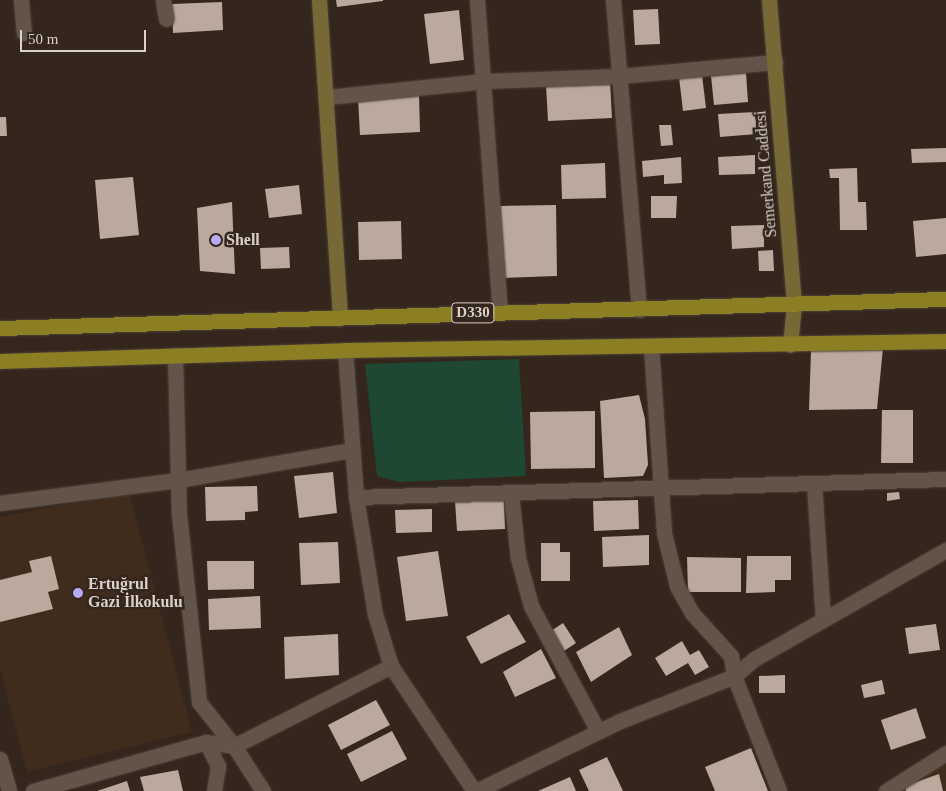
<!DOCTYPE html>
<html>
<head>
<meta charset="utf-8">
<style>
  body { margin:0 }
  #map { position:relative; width:946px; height:791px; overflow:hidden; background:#34261c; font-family:Georgia,serif }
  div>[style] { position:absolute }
  .built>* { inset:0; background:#3f2c1d }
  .green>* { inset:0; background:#1f4832 }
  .building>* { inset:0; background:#baa99c }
  .roads { filter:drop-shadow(0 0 1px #4d4139) drop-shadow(0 0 1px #4d4139) }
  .street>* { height:15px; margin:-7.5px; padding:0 7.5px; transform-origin:7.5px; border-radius:7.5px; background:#635449 }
  .secondary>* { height:15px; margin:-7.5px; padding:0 7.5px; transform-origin:7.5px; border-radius:7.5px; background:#776936 }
  .primary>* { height:15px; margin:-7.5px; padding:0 7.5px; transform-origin:7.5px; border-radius:7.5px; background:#8c7e23 }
  .dots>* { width:14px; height:14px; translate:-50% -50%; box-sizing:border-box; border:2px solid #34261c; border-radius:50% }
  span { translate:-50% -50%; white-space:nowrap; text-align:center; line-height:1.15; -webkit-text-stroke:5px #34261c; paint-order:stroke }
  .shield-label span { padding:1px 4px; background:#34261c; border:1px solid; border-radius:4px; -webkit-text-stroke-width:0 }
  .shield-label { font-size:15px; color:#dad1cb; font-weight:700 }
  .street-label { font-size:16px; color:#dad1cb }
  .poi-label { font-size:16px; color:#dad1cb; font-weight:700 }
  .left { translate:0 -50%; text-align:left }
  .scale { position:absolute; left:20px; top:30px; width:126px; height:22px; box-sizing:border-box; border:2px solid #dad1cb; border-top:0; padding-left:6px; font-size:15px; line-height:18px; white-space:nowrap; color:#dad1cb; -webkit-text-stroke:4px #34261c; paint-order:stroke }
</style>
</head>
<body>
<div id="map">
  <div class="built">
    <div style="clip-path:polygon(129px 492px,192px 732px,27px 772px,0 669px,0 517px)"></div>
    <div style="clip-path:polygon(946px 751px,946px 791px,886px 791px)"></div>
  </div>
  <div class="green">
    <div style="clip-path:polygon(519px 359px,526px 476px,400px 482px,377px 476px,365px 364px)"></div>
  </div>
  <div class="building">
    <div style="clip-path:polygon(336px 0,383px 0,383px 1px,337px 7px)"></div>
    <div style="clip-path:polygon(222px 2px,223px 30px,173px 33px,172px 4px)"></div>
    <div style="clip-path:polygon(658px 9px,660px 44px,635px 45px,633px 10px)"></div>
    <div style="clip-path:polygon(459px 10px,464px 60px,430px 64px,424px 14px)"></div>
    <div style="clip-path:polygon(746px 73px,748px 102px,714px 105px,711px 76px)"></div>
    <div style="clip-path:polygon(702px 75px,706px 108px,683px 111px,679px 77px)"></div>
    <div style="clip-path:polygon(610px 81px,612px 118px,548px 121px,546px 85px)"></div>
    <div style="clip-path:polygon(419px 95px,420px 132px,360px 135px,358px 98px)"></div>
    <div style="clip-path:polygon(755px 112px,757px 134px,720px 137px,718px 114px)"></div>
    <div style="clip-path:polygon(0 117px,6px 117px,7px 136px,0 136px)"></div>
    <div style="clip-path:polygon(659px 125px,671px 125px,673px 145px,661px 146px)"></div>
    <div style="clip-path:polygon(946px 148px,946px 162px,912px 163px,911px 149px)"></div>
    <div style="clip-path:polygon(755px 155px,755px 174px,719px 175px,718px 157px)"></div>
    <div style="clip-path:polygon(681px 157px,682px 183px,664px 184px,664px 175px,643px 177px,642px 161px)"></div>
    <div style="clip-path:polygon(605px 163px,606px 198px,562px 199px,561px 165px)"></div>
    <div style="clip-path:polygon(857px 168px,858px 202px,866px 202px,867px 230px,840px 230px,839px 178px,830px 178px,829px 169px)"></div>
    <div style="clip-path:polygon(133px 177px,139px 235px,100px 239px,95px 180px)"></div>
    <div style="clip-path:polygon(299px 185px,302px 214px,269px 218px,265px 189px)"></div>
    <div style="clip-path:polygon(651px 196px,677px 196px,676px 218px,651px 218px)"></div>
    <div style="clip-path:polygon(232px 202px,235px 274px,200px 271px,197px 208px)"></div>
    <div style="clip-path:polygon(556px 205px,557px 276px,501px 278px,500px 206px)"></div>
    <div style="clip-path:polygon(946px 218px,946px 254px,916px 257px,913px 221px)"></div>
    <div style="clip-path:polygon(401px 221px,402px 259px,359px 260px,358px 222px)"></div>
    <div style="clip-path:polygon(764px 225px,764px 247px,732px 249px,731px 226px)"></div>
    <div style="clip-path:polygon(289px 247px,290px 268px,261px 269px,260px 248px)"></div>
    <div style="clip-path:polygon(773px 250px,774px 271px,759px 271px,758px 251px)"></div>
    <div style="clip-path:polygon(883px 348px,877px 409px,809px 410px,811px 351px)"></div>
    <div style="clip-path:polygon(639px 395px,645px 419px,648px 465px,643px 476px,604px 478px,600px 401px)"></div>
    <div style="clip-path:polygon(882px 410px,913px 410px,913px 463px,881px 463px)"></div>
    <div style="clip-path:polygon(595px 411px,595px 468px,531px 469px,530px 412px)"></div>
    <div style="clip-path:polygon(333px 472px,337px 513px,299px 518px,294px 476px)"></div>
    <div style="clip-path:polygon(257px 486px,258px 511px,245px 512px,245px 520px,206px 521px,205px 487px)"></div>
    <div style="clip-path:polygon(899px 492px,900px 499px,887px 501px,887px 493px)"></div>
    <div style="clip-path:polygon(504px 499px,505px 529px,457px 531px,455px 501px)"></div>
    <div style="clip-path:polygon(638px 500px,639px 529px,594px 531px,593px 501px)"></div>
    <div style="clip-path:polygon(432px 509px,432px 532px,396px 533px,395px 510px)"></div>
    <div style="clip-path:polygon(649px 535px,649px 565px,603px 567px,602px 537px)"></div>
    <div style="clip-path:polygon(338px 542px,340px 583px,301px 585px,299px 543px)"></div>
    <div style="clip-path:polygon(541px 543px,560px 543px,560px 552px,570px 552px,570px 581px,541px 581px)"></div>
    <div style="clip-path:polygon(438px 551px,448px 616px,406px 621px,397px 557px)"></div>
    <div style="clip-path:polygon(51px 556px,59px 589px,48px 592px,53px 609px,0 622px,0 580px,32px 572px,29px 561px)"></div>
    <div style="clip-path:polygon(747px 556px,791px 556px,791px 580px,775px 580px,775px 592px,746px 593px)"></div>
    <div style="clip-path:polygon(687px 557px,741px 558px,741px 592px,688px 592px)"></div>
    <div style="clip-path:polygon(207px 561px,254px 561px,254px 589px,208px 590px)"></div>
    <div style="clip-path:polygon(260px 596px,261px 628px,209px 630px,208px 599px)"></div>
    <div style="clip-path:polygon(509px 614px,526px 642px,481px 664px,466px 637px)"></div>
    <div style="clip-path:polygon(563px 623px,576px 643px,564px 651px,551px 631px)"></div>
    <div style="clip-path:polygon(936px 624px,940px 650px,909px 654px,905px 628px)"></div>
    <div style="clip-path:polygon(619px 627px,632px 655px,591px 682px,576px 652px)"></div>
    <div style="clip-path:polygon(338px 634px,339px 675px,285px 679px,284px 637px)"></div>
    <div style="clip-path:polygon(682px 641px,690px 655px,699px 650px,709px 667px,695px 675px,688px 663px,666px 676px,655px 658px)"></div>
    <div style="clip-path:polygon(541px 649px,556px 678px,515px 697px,503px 672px)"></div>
    <div style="clip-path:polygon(785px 675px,785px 693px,759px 693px,759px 676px)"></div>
    <div style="clip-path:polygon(882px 680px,885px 694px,864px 698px,861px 685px)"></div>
    <div style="clip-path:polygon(376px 700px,390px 725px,341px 750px,328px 725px)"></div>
    <div style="clip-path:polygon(916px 708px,926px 738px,891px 750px,881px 720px)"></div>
    <div style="clip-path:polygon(392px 731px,407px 759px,361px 782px,347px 754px)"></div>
    <div style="clip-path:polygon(751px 748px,768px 791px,715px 791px,705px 767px)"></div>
    <div style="clip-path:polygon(607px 757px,623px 791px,589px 791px,579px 770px)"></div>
    <div style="clip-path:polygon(178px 770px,183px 791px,144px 791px,140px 777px)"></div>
    <div style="clip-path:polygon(939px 774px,943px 791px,906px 791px,905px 786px)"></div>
    <div style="clip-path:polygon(570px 777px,576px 791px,538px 791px)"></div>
    <div style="clip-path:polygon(127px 781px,130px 791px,97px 791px)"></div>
  </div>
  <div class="roads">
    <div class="street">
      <div style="left:21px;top:0;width:33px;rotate:85deg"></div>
      <div style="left:163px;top:0;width:19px;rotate:81deg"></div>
      <div style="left:477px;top:0;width:314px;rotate:85.8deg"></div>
      <div style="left:613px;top:0;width:311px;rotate:85.2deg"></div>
      <div style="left:327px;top:97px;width:159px;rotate:-5.8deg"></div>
      <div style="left:485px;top:81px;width:134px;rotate:-2.1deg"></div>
      <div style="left:619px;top:76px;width:157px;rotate:-5.1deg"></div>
      <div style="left:651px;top:346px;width:187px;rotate:86deg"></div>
      <div style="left:664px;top:533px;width:55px;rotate:76.2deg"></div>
      <div style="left:677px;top:586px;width:31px;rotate:61deg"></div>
      <div style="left:692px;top:613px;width:58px;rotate:47.8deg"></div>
      <div style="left:731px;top:656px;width:20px;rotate:81deg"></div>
      <div style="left:734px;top:676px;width:123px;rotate:68.6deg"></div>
      <div style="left:345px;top:350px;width:147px;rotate:85.7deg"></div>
      <div style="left:356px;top:497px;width:119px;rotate:80.8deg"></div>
      <div style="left:375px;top:614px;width:54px;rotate:72.9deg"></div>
      <div style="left:391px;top:666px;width:150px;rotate:56.4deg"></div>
      <div style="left:175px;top:355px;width:159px;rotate:88.6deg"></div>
      <div style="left:179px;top:514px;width:189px;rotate:83.9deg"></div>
      <div style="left:199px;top:702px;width:56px;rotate:51.5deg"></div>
      <div style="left:234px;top:746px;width:54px;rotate:57.2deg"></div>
      <div style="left:814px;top:484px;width:136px;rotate:86.2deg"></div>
      <div style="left:511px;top:494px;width:64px;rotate:83.8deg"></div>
      <div style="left:518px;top:558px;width:50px;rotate:74.8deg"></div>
      <div style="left:531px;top:606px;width:142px;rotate:61.8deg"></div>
      <div style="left:356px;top:497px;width:590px;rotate:-1.75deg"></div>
      <div style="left:0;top:503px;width:179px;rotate:-7.4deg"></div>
      <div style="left:178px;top:480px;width:177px;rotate:-9.8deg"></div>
      <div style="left:206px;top:742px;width:27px;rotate:63deg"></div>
      <div style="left:218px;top:766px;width:25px;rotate:99deg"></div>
      <div style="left:0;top:759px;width:33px;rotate:74deg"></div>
      <div style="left:33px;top:791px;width:180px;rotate:-15.8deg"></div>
      <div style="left:206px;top:742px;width:28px;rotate:8deg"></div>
      <div style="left:234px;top:746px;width:176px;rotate:-27deg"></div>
      <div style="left:476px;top:791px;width:160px;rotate:-25.9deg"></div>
      <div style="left:620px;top:721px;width:123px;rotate:-21.5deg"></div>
      <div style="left:734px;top:676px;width:26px;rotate:-40deg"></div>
      <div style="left:754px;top:659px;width:221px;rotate:-29.6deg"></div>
      <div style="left:886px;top:791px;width:71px;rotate:-32.3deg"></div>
    </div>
    <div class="secondary">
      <div style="left:319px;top:0;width:319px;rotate:86.2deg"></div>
      <div style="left:769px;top:0;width:306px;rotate:85.3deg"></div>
      <div style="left:794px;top:305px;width:40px;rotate:95.7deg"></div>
    </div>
    <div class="primary">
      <div style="left:0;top:328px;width:946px;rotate:-1.76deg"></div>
      <div style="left:0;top:361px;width:345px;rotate:-1.8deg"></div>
      <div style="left:345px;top:350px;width:601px;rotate:-0.86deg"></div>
    </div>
  </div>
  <div class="dots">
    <div style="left:216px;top:240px;background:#b7abf8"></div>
    <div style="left:78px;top:593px;background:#b7abf8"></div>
  </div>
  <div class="shield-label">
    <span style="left:473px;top:313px">D330</span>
  </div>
  <div class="street-label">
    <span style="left:766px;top:174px;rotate:-95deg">Semerkand Caddesi</span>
  </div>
  <div class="poi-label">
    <span class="left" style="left:226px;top:240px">Shell</span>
    <span class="left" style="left:88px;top:593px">Ertuğrul<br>Gazi İlkokulu</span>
  </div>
  <div class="scale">50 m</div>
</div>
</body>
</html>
